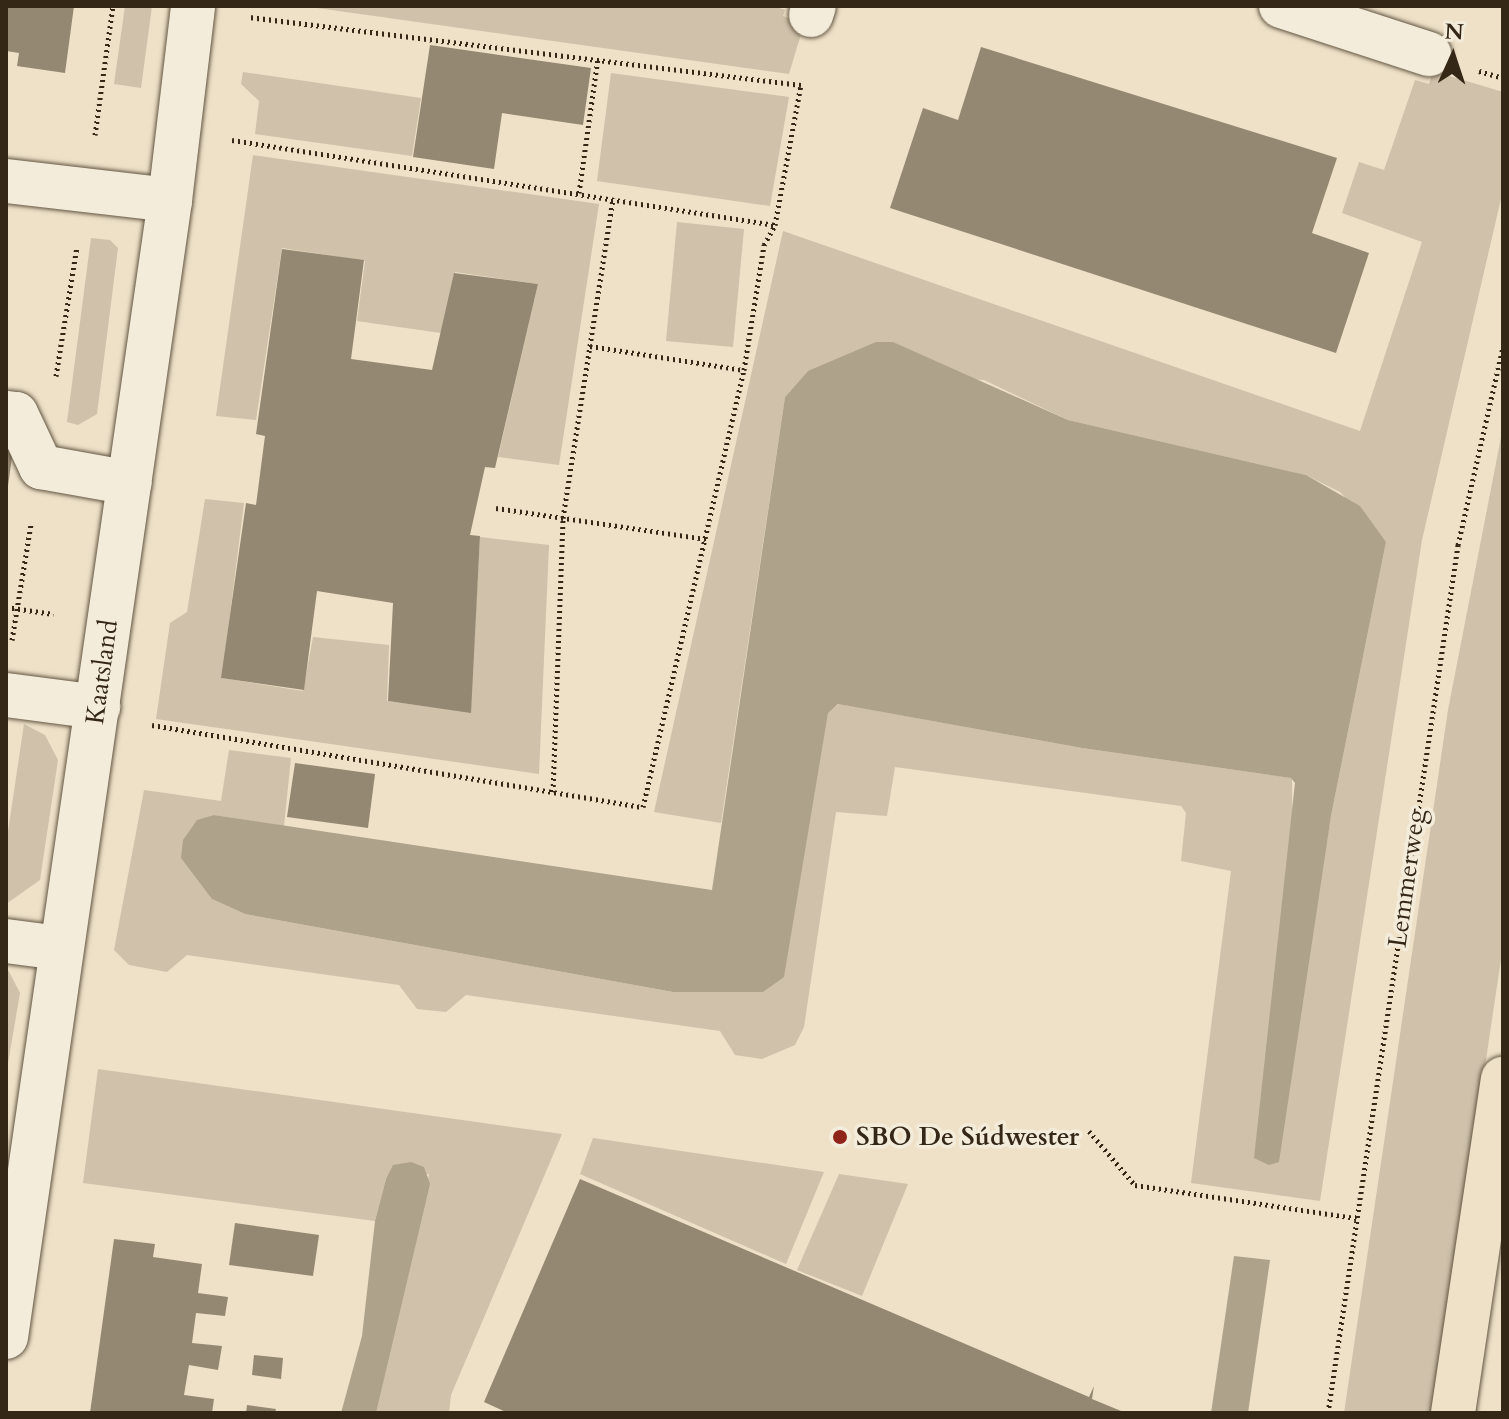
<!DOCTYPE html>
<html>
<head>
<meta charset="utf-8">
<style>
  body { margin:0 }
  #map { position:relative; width:1509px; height:1419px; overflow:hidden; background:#eee1c8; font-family:Cardo,serif }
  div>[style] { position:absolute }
  .green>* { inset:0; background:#cfc1aa }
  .water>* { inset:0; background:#afa28b }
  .building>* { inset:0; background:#958872 }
  .path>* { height:5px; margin-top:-2.5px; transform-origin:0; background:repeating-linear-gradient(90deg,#352715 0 2px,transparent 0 6px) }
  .roads { filter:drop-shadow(0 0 2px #635642) drop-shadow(0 0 2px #635642) }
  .minor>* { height:44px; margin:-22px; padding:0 22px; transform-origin:22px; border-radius:22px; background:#f4ecdb }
  .major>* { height:44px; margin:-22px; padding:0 22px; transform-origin:22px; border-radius:22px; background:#eee1c8 }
  .dots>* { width:22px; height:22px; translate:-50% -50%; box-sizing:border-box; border:4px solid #f4ecdb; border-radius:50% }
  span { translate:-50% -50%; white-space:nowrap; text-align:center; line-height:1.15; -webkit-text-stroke:7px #f4ecdb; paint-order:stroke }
  .street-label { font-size:26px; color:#352715 }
  .poi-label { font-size:26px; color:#352715; font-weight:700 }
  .left { translate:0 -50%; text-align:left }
  .frame { position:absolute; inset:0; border:8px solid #352715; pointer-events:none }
  .north { position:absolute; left:1413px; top:16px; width:80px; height:80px; -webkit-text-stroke:6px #f4ecdb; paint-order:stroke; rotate:3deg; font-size:22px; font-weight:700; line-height:32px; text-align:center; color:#352715 }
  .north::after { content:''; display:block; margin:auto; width:28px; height:36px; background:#352715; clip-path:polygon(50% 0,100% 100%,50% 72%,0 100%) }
</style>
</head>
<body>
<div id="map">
  <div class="green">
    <div style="clip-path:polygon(125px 6px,152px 6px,141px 88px,114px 84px)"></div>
    <div style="clip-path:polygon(303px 6px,774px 6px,785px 10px,783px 16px,804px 24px,789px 74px)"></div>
    <div style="clip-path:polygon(1433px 71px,1503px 92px,1503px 190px,1422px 540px,1320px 1201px,1191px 1183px,1231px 871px,1181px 861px,1186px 813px,1181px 806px,895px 767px,887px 816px,836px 812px,804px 1027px,795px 1045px,762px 1059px,735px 1055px,720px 1031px,466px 995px,446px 1012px,417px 1009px,399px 985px,187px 955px,167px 972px,129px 965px,114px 950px,144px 790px,221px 801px,229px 750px,291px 758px,284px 826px,214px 815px,212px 899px,245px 914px,673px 992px,828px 712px,839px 704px,1082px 748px,1292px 778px,1294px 1039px,1331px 816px,1386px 542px,1340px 492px,1306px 475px,1068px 420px,984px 380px,808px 371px,785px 397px,721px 823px,654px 812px,783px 231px,1360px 431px,1422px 242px,1342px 213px,1359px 162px,1384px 170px,1415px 80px,1429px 84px)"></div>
    <div style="clip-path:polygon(243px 72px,421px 98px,412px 156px,255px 134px,259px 101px,241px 84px)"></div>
    <div style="clip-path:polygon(611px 73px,789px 97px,770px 206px,597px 181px)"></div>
    <div style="clip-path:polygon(253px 155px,599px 204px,559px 465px,498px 457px,538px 284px,455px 272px,441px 333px,357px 321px,365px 261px,282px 248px,256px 420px,216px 416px)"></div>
    <div style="clip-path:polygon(677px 222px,744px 229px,733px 347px,666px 341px)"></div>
    <div style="clip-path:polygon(91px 238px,110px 240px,118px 248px,97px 414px,78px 425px,67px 422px)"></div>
    <div style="clip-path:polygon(1503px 427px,1503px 946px,1433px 1413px,1344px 1413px,1448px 710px)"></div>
    <div style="clip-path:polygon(205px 499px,244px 503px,222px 678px,303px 691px,313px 637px,389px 645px,387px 701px,470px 712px,480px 537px,549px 545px,539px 774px,156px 719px,170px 623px,187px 612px)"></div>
    <div style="clip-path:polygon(24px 724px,45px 735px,58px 760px,40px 880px,6px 904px,6px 845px)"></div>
    <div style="clip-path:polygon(6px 966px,20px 993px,7px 1069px,6px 1069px)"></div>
    <div style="clip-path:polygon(98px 1069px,562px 1134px,451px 1395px,449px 1413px,376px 1413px,429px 1174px,386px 1179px,375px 1221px,83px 1183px)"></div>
    <div style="clip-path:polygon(593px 1138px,824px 1172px,786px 1264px,580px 1174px)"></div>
    <div style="clip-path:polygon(839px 1174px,908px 1184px,862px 1296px,797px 1270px)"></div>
  </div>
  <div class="water">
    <div style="clip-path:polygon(876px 342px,893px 342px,1068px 420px,1306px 475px,1360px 506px,1386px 542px,1331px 816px,1279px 1162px,1269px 1165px,1254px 1158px,1295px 783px,1291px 778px,1082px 748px,838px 704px,828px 713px,784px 977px,763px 992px,673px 992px,245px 914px,212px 899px,181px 858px,183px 840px,197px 820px,214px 815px,712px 890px,785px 397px,808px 371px)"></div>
    <div style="clip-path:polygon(411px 1162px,424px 1167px,430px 1184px,376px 1413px,341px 1413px,362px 1336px,375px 1221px,386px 1179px,393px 1165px)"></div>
    <div style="clip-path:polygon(1234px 1256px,1270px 1260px,1248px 1413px,1211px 1413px)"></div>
  </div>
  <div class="building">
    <div style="clip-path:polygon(6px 6px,74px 6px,65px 73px,17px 66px,19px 53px,6px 51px)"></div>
    <div style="clip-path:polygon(430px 45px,591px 68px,583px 125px,502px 113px,494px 169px,413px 157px)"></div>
    <div style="clip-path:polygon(981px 47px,1337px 158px,1312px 233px,1369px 253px,1336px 353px,890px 208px,923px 108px,958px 120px)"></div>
    <div style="clip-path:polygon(282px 249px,364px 260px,351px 359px,432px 370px,454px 273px,538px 284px,495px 468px,485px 467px,470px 535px,480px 536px,471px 713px,388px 701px,393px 603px,317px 591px,304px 690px,221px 678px,246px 503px,256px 505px,265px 436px,256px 434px)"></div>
    <div style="clip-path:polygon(6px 448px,13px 450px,8px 486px,6px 486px)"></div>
    <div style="clip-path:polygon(295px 763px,375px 774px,368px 828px,287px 817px)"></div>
    <div style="clip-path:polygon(580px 1179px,1089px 1397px,1094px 1386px,1092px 1399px,1126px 1413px,508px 1413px,484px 1402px)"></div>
    <div style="clip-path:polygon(235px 1223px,319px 1235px,313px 1276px,229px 1265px)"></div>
    <div style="clip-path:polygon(114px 1239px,155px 1244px,153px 1257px,202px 1264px,198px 1293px,228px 1297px,225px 1316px,196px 1313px,192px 1343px,222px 1346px,218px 1370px,189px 1365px,184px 1395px,214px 1399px,212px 1413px,90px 1413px)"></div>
    <div style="clip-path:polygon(254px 1355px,283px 1358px,281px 1379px,252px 1375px)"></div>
    <div style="clip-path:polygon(247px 1405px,276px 1409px,275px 1413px,246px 1413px)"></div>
  </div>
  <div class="path">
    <div style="left:1479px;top:71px;width:25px;rotate:16deg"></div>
    <div style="left:95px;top:135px;width:130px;rotate:-82.1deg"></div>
    <div style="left:232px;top:140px;width:550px;rotate:8.9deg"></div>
    <div style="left:579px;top:193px;width:137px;rotate:-82deg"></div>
    <div style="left:590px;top:346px;width:156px;rotate:8.9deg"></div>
    <div style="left:56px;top:376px;width:131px;rotate:-80.8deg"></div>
    <div style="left:496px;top:508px;width:213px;rotate:8.4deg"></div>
    <div style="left:6px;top:607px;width:48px;rotate:8.5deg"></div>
    <div style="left:12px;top:640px;width:118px;rotate:-80.7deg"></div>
    <div style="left:152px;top:725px;width:498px;rotate:9.5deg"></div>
    <div style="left:643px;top:807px;width:449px;rotate:-77deg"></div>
    <div style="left:744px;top:370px;width:127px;rotate:-80.9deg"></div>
    <div style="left:764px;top:245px;width:23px;rotate:-61deg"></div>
    <div style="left:775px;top:225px;width:142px;rotate:-79.5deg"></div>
    <div style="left:801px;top:85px;width:556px;rotate:-172.98deg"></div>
    <div style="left:553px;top:792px;width:274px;rotate:-87.9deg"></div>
    <div style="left:563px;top:518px;width:324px;rotate:-81.1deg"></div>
    <div style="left:1089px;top:1131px;width:71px;rotate:49.6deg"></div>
    <div style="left:1135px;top:1185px;width:224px;rotate:8.5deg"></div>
    <div style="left:1328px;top:1413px;width:878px;rotate:-81.48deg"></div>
    <div style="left:1458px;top:545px;width:203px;rotate:-77.2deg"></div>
  </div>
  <div class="roads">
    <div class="minor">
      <div style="left:1281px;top:6px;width:156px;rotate:18deg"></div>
      <div style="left:811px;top:15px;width:9px;rotate:-72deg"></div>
      <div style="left:6px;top:181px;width:165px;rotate:6.6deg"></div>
      <div style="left:6px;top:413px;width:10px;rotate:6deg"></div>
      <div style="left:16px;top:414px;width:59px;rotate:64.7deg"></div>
      <div style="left:41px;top:467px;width:90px;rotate:10.2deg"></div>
      <div style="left:6px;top:695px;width:93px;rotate:7.4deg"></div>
      <div style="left:6px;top:941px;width:54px;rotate:7.4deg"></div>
      <div style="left:6px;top:1337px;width:1149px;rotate:-81.79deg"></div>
      <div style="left:170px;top:200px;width:195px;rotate:-83.2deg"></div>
    </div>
    <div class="major">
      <div style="left:1453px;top:1413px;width:338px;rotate:-81.5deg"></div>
    </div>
  </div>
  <div class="dots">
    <div style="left:840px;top:1137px;background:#8f2418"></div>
  </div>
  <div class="street-label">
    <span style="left:102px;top:672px;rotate:-82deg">Kaatsland</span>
    <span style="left:1407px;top:878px;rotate:-82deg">Lemmerweg</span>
  </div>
  <div class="poi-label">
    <span class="left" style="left:856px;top:1137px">SBO De Súdwester</span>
  </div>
  <div class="frame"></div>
  <div class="north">N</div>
</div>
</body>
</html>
